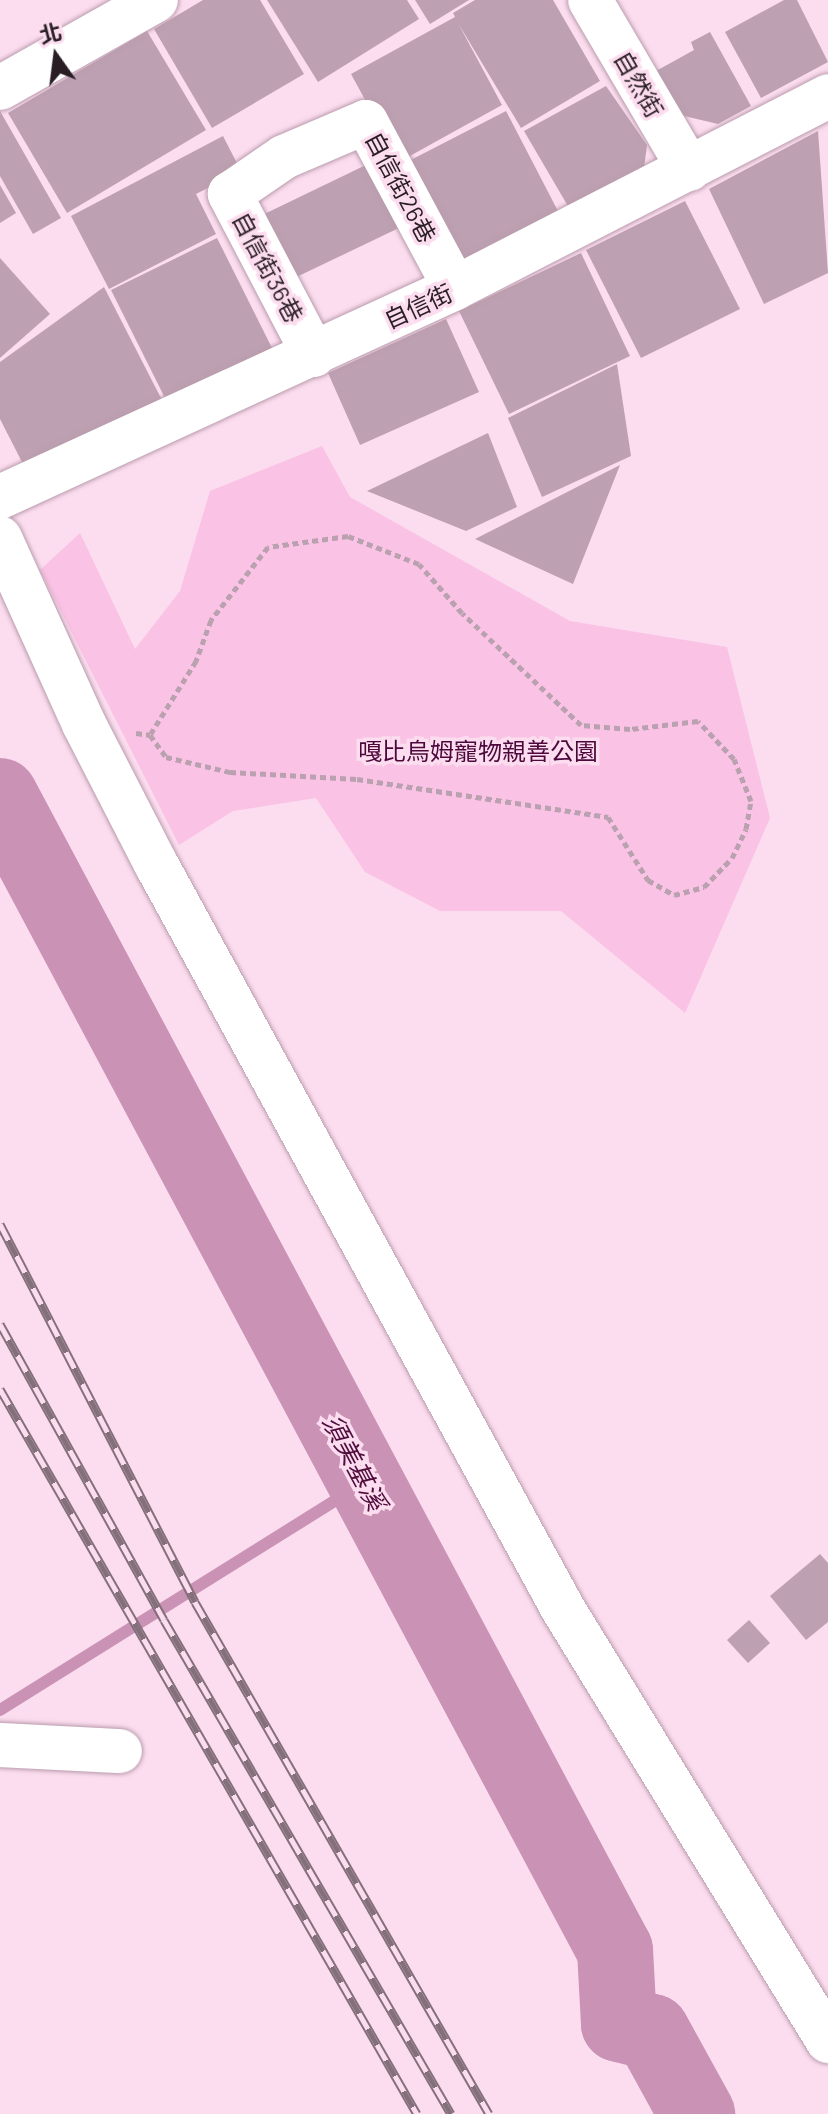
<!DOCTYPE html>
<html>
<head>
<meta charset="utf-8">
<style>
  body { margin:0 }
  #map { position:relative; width:828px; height:2114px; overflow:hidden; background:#fcddef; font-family:Barlow,"Noto Sans TC",sans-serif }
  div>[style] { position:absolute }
  .green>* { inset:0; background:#fac2e4 }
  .stream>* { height:12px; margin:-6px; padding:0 6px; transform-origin:6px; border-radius:6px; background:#ca92b5 }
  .river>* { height:76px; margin:-38px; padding:0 38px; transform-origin:38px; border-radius:38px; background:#ca92b5 }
  .building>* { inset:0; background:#bda0b1 }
  .path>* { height:5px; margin-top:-2.5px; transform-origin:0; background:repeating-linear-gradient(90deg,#baa1b0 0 6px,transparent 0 10px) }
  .roads { filter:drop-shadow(0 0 2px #b99cad) drop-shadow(0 0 2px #b99cad) }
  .minor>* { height:44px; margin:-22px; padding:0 22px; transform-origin:22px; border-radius:22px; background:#fff }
  .rail>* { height:9px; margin-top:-4.5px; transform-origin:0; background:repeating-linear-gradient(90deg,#fcddef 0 18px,#84707b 0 36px); box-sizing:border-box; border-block:2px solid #84707b }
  span { translate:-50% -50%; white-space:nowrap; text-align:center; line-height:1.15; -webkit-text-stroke:7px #fcddef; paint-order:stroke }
  .street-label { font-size:24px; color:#2a1e25 }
  .park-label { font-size:24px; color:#4c083a }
  .water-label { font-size:26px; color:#510e3e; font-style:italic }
  .north { position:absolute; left:16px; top:16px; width:80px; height:80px; -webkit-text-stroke:6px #fcddef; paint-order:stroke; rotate:346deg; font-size:22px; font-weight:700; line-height:32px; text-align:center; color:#2a1e25 }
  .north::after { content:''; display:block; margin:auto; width:28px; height:36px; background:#2a1e25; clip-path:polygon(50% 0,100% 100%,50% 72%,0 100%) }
</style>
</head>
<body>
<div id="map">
  <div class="green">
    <div style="clip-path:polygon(322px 446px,350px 497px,570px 621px,727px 647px,770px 818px,685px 1013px,561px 911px,440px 911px,365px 872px,316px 798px,233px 811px,179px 845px,40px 570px,80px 533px,135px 649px,180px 591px,210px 491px)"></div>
  </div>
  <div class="stream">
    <div style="left:0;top:1710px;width:428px;rotate:-32deg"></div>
  </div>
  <div class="river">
    <div style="left:0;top:796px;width:1308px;rotate:61.95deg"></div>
    <div style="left:615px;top:1950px;width:74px;rotate:86.9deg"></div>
    <div style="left:619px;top:2024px;width:34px;rotate:14deg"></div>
    <div style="left:652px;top:2032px;width:94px;rotate:61.2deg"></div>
  </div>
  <div class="building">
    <div style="clip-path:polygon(203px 0,260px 0,304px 74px,212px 128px,154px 29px)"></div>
    <div style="clip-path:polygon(267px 0,407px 0,419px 19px,318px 82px)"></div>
    <div style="clip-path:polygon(415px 0,469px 0,430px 24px)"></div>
    <div style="clip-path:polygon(475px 0,553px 0,600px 81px,521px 128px,458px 23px,502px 105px,399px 162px,351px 74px,455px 17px,453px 13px)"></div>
    <div style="clip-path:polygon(784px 0,797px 0,828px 62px,761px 98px,725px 32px)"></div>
    <div style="clip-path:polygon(147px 31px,206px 130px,67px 213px,8px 113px)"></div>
    <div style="clip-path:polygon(710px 32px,751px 106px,718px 124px,680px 115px,656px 71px,694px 50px,691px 42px)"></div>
    <div style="clip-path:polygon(606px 86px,647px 145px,643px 176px,572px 213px,524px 131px)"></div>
    <div style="clip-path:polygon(0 111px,61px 218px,33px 234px,0 176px)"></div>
    <div style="clip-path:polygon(506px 111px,560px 215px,455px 268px,401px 165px)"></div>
    <div style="clip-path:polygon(818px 131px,828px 273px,764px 304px,709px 189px)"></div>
    <div style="clip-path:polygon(223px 136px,241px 171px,196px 194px,216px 234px,109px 289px,71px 216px)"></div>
    <div style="clip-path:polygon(370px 163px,401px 227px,284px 283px,254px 219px)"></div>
    <div style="clip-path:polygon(0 185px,16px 213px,0 223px)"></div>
    <div style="clip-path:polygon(685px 201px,740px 309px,641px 358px,586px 250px)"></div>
    <div style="clip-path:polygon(217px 238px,274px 352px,168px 404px,111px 290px)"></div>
    <div style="clip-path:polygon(581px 253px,630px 356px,509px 414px,459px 311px)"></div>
    <div style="clip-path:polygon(0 258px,50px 314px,0 358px)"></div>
    <div style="clip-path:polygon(104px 287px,164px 404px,23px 464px,0 419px,0 362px)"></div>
    <div style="clip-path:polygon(446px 319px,479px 392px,360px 445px,328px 373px)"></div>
    <div style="clip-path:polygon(617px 364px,631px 456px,542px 497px,508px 418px)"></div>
    <div style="clip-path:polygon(488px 433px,517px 507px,466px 531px,367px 491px)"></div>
    <div style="clip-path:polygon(620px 465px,573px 584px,475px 539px,530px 511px)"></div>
    <div style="clip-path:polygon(820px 1554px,828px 1563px,828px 1622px,806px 1640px,770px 1596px)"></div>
    <div style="clip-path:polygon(749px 1620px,770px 1643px,748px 1663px,727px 1640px)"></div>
  </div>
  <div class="path">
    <div style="left:136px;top:733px;width:14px;rotate:8deg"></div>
    <div style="left:150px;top:735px;width:27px;rotate:54deg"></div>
    <div style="left:166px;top:757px;width:66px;rotate:13.2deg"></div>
    <div style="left:230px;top:772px;width:127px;rotate:3.2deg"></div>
    <div style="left:357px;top:779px;width:254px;rotate:8.6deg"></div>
    <div style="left:608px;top:817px;width:75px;rotate:57.6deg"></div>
    <div style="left:648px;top:880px;width:30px;rotate:30deg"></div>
    <div style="left:674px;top:895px;width:31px;rotate:-15deg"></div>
    <div style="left:704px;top:887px;width:40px;rotate:-46deg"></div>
    <div style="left:732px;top:858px;width:32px;rotate:-64deg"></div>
    <div style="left:746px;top:829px;width:28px;rotate:-80deg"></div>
    <div style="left:751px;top:801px;width:45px;rotate:-112deg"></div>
    <div style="left:734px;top:759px;width:52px;rotate:-133.5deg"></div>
    <div style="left:698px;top:721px;width:68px;rotate:173.3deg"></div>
    <div style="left:630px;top:729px;width:49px;rotate:-175.3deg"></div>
    <div style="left:581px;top:725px;width:163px;rotate:-136.7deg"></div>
    <div style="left:462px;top:613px;width:65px;rotate:-131.3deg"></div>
    <div style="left:419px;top:564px;width:76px;rotate:-158.5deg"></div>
    <div style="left:348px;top:536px;width:81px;rotate:172.2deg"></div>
    <div style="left:268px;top:547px;width:93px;rotate:128deg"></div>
    <div style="left:211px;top:620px;width:44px;rotate:110.1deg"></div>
    <div style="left:196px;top:661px;width:87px;rotate:121.9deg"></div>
  </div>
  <div class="roads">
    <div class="minor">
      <div style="left:590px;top:0;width:196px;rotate:59.6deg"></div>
      <div style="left:0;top:88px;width:179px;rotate:-29.4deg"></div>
      <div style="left:314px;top:355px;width:182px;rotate:-117.6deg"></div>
      <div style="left:230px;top:194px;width:65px;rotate:-34.4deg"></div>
      <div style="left:284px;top:157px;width:89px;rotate:-23.1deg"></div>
      <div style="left:366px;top:122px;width:188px;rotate:61.8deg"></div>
      <div style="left:0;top:497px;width:501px;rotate:-24.67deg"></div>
      <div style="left:455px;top:288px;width:420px;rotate:-27.2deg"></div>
      <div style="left:0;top:538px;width:204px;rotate:65.7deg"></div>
      <div style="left:84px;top:724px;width:157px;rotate:62.8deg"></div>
      <div style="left:156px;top:864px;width:849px;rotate:61.35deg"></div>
      <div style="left:563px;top:1609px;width:507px;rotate:58.47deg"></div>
      <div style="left:0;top:1745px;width:120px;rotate:2.9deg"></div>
    </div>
  </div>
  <div class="rail">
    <div style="left:0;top:1224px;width:425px;rotate:62.7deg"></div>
    <div style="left:195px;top:1602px;width:590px;rotate:60.13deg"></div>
    <div style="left:0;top:1324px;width:338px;rotate:61deg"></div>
    <div style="left:164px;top:1620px;width:571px;rotate:59.84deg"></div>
    <div style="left:0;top:1389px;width:836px;rotate:60.09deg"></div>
  </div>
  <div class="street-label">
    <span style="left:639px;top:84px;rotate:60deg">自然街</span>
    <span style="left:401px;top:187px;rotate:62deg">自信街26巷</span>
    <span style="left:268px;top:267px;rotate:62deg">自信街36巷</span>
    <span style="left:418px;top:306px;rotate:-25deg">自信街</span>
  </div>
  <div class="park-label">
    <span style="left:478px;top:751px">嘎比烏姆寵物親善公園</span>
  </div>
  <div class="water-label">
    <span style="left:355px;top:1462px;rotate:62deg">須美基溪</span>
  </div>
  <div class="north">北</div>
</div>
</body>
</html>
